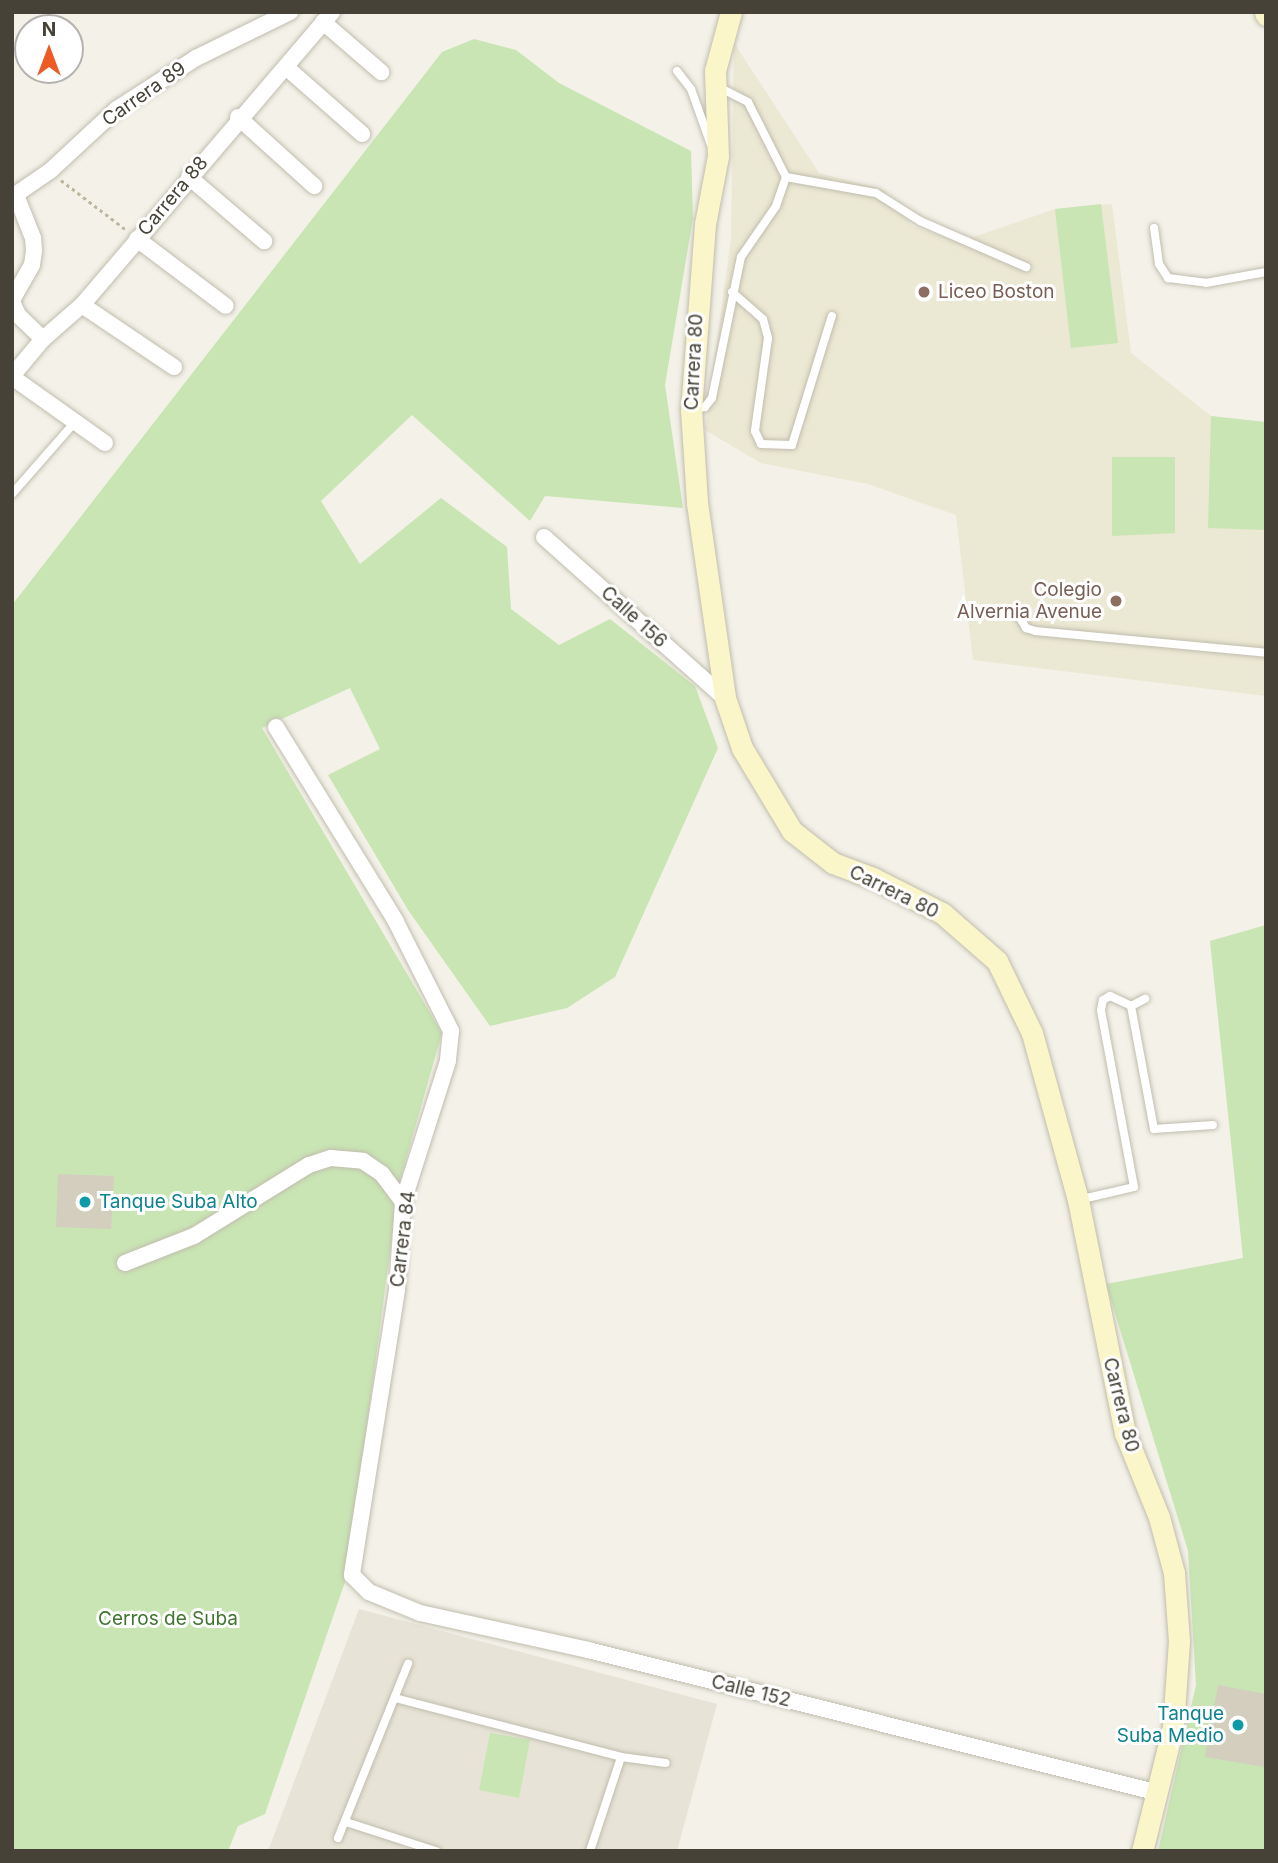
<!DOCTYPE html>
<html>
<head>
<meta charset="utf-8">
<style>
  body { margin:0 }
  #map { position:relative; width:1278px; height:1863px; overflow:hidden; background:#f3f1e8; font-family:Inter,sans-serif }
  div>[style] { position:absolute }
  .residential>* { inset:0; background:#e7e4d7 }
  .education>* { inset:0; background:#ebe8d3 }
  .green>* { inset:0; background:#c9e5b4 }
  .building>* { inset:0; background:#d4cebe }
  .path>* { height:2.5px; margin-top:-1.25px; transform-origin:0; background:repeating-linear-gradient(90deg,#bfb79d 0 3.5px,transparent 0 7px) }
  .roads { filter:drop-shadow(0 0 2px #c1bdae) drop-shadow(0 0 2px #c1bdae) }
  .lane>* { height:8px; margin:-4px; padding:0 4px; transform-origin:4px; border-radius:4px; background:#fff }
  .street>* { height:16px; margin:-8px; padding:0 8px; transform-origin:8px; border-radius:8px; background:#fff }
  .secondary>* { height:21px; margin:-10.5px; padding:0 10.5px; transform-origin:10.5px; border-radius:10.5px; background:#fbf6ca }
  .dots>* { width:19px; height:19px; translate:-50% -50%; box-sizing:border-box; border:4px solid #fff; border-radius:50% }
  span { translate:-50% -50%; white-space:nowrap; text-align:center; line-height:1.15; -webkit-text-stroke:6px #fff; paint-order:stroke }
  .street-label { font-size:19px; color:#464237 }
  .education-label { font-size:19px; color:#785e54 }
  .left { translate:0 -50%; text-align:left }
  .right { translate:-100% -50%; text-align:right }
  .culture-label { font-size:19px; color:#0d838f }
  .park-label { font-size:19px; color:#40752e }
  .frame { position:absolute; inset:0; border:14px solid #464237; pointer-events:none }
  .north { position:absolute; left:14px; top:14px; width:70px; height:70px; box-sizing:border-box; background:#fff; border:2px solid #b5b3af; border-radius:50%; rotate:0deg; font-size:19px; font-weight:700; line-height:28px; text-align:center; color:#464237 }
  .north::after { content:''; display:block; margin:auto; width:24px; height:32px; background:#ee5c25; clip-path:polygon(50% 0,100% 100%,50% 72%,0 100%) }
</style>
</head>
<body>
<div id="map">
  <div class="residential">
    <div style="clip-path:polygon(359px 1609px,717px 1704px,677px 1851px,268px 1851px)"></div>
  </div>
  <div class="education">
    <div style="clip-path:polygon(734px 43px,819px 173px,885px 190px,912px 226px,959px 242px,1055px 209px,1112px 204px,1131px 353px,1211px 416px,1266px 424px,1266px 696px,973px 660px,956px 515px,868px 484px,761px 463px,705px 430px,731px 239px)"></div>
  </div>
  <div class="green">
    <div style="clip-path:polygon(474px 39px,516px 50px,559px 83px,691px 151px,693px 218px,665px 385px,683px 508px,545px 496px,530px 521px,412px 415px,321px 501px,360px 564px,441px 498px,507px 547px,511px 609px,559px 645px,610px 619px,695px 686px,718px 748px,615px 977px,567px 1008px,490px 1026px,408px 910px,328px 775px,380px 749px,350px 688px,262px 728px,442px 1033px,399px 1184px,347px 1576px,265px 1814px,238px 1826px,228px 1851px,12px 1851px,12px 605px,442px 52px)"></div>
    <div style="clip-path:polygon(1101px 204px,1118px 343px,1071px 348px,1055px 209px)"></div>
    <div style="clip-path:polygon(1211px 416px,1266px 422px,1266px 530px,1208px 528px)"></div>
    <div style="clip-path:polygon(1112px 457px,1175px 457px,1175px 533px,1112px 536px)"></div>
    <div style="clip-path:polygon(1266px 925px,1266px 1851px,1158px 1851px,1196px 1685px,1188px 1551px,1106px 1284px,1243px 1258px,1210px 941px)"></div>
    <div style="clip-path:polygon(490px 1733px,530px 1740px,519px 1798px,479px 1790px)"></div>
  </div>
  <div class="building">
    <div style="clip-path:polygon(58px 1174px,114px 1176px,111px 1229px,56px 1227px)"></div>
    <div style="clip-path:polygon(1218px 1685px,1266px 1694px,1264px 1767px,1205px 1757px)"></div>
  </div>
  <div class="path">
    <div style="left:61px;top:180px;width:81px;rotate:37.4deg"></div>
  </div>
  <div class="roads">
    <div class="lane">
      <div style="left:677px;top:71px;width:23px;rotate:52deg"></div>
      <div style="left:691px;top:89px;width:59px;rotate:70.3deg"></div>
      <div style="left:786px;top:177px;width:91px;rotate:10.1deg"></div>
      <div style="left:876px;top:193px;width:52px;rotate:32.5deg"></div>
      <div style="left:920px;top:221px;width:116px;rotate:23.5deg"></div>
      <div style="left:1154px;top:228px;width:36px;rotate:82deg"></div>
      <div style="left:1159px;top:264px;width:17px;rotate:57deg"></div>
      <div style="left:1168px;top:278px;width:38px;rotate:7deg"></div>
      <div style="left:1206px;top:283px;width:61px;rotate:-10.4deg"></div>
      <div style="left:732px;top:292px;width:41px;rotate:41.1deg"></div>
      <div style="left:763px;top:319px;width:20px;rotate:75deg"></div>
      <div style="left:768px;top:338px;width:94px;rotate:98deg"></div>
      <div style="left:755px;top:431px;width:14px;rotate:65deg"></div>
      <div style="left:761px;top:444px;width:31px;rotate:2deg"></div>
      <div style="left:792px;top:445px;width:135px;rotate:-72.8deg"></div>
      <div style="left:693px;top:409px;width:12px;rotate:-9deg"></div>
      <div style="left:705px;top:407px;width:11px;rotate:-52deg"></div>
      <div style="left:712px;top:398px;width:144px;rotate:-78.4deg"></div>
      <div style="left:741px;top:257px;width:62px;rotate:-55.5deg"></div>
      <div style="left:776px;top:206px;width:31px;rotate:-71deg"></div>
      <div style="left:786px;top:177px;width:84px;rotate:-116.9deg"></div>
      <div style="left:748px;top:102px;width:34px;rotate:-153deg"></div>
      <div style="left:12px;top:494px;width:96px;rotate:-48.8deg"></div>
      <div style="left:1020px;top:618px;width:12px;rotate:59deg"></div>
      <div style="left:1026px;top:628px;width:9px;rotate:18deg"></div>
      <div style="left:1035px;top:631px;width:232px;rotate:5.4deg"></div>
      <div style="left:1131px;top:1006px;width:16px;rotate:-27deg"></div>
      <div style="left:1078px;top:1200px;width:57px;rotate:-13.1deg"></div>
      <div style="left:1134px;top:1187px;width:180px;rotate:-100.6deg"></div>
      <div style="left:1101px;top:1010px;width:10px;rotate:-79deg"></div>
      <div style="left:1103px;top:1000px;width:8px;rotate:-30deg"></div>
      <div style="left:1110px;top:996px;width:23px;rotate:25deg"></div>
      <div style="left:1131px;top:1006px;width:125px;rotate:79.4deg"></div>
      <div style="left:1154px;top:1129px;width:59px;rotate:-3.9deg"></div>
      <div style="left:395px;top:1698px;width:234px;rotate:14.6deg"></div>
      <div style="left:621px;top:1757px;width:45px;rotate:7.6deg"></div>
      <div style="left:346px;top:1822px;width:95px;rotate:17.9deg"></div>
      <div style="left:338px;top:1838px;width:188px;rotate:-68.1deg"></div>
      <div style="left:590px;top:1851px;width:99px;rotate:-71.7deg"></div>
    </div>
    <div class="street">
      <div style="left:323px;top:22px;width:77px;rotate:40.8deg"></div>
      <div style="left:287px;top:68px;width:100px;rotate:41.3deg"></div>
      <div style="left:238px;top:117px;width:103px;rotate:42.2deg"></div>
      <div style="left:189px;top:177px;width:99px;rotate:40.5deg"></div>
      <div style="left:12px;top:197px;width:46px;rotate:-34.4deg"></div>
      <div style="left:50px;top:171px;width:91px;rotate:-42.8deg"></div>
      <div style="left:117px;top:109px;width:94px;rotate:-32.8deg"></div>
      <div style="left:196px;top:58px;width:105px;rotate:-26.1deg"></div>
      <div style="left:137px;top:239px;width:111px;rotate:37deg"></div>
      <div style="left:12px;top:300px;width:40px;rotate:-60.3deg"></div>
      <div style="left:32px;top:265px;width:14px;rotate:-82deg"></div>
      <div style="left:34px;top:251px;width:13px;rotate:-94deg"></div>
      <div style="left:33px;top:238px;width:46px;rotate:-111.6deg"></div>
      <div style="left:12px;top:302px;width:14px;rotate:65deg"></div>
      <div style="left:18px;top:315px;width:35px;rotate:44deg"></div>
      <div style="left:82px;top:305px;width:111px;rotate:34deg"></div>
      <div style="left:12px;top:376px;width:48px;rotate:-50deg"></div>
      <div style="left:43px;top:339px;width:52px;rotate:-41.1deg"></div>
      <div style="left:82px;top:305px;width:385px;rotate:-49.5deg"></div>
      <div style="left:12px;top:377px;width:114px;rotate:35.4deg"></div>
      <div style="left:544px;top:537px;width:242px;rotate:41.7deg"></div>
      <div style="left:276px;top:727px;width:227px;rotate:58.3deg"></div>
      <div style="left:395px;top:920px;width:124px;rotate:63.2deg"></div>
      <div style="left:451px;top:1031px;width:30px;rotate:96deg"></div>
      <div style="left:448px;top:1061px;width:148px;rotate:107.7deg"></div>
      <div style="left:403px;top:1202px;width:88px;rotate:93.9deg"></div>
      <div style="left:397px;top:1290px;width:289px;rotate:99deg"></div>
      <div style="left:352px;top:1575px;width:24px;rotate:45deg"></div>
      <div style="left:369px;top:1592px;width:55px;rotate:22.4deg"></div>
      <div style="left:420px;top:1613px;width:172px;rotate:12.4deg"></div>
      <div style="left:588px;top:1650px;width:589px;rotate:14.06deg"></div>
      <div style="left:125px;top:1263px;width:74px;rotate:-21.4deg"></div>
      <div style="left:194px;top:1236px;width:135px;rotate:-31.7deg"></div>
      <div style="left:309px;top:1165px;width:23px;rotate:-18deg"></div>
      <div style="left:331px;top:1158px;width:32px;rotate:5deg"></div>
      <div style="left:363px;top:1161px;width:23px;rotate:34deg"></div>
      <div style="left:382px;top:1174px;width:35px;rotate:53deg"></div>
    </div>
    <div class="secondary">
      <div style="left:731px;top:12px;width:61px;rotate:105.2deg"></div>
      <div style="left:715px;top:71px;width:85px;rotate:88deg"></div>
      <div style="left:718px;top:156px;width:69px;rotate:100.8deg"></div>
      <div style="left:705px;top:224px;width:186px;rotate:94.3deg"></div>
      <div style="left:691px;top:409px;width:94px;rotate:86.3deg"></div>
      <div style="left:697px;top:503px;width:197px;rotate:81.8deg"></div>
      <div style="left:725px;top:698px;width:53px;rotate:71.2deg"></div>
      <div style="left:742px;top:748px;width:97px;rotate:58.9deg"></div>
      <div style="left:792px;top:831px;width:52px;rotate:38deg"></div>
      <div style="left:833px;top:863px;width:43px;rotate:20.6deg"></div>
      <div style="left:873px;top:878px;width:77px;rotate:26.9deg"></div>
      <div style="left:942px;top:913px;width:73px;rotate:41.1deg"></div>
      <div style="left:997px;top:961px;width:80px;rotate:64.1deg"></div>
      <div style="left:1032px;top:1033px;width:173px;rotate:74.6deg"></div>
      <div style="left:1078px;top:1200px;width:238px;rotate:78.6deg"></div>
      <div style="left:1125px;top:1433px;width:91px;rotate:68deg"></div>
      <div style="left:1159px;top:1517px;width:58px;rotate:75deg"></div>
      <div style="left:1174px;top:1573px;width:68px;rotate:85.8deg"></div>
      <div style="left:1179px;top:1641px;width:86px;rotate:94deg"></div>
      <div style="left:1173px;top:1727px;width:128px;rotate:104deg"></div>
      <div style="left:1265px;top:12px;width:3px;rotate:72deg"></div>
    </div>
  </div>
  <div class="dots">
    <div style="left:924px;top:292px;background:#8d6e63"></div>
    <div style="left:1116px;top:601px;background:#8d6e63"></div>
    <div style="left:85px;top:1202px;background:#0f9aa8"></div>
    <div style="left:1238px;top:1725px;background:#0f9aa8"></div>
  </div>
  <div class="street-label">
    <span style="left:144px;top:94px;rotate:-35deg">Carrera 89</span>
    <span style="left:173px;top:196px;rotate:-50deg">Carrera 88</span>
    <span style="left:694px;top:362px;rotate:-87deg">Carrera 80</span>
    <span style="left:634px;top:617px;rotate:42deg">Calle 156</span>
    <span style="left:894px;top:892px;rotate:26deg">Carrera 80</span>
    <span style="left:403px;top:1239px;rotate:-83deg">Carrera 84</span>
    <span style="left:1121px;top:1405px;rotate:76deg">Carrera 80</span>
    <span style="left:751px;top:1691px;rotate:14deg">Calle 152</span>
  </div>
  <div class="education-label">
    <span class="left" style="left:938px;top:292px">Liceo Boston</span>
    <span class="right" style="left:1102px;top:601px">Colegio<br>Alvernia Avenue</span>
  </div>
  <div class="culture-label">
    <span class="left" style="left:99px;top:1202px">Tanque Suba Alto</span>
    <span class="right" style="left:1224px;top:1725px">Tanque<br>Suba Medio</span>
  </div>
  <div class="park-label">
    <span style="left:168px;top:1619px">Cerros de Suba</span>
  </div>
  <div class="frame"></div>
  <div class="north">N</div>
</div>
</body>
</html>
